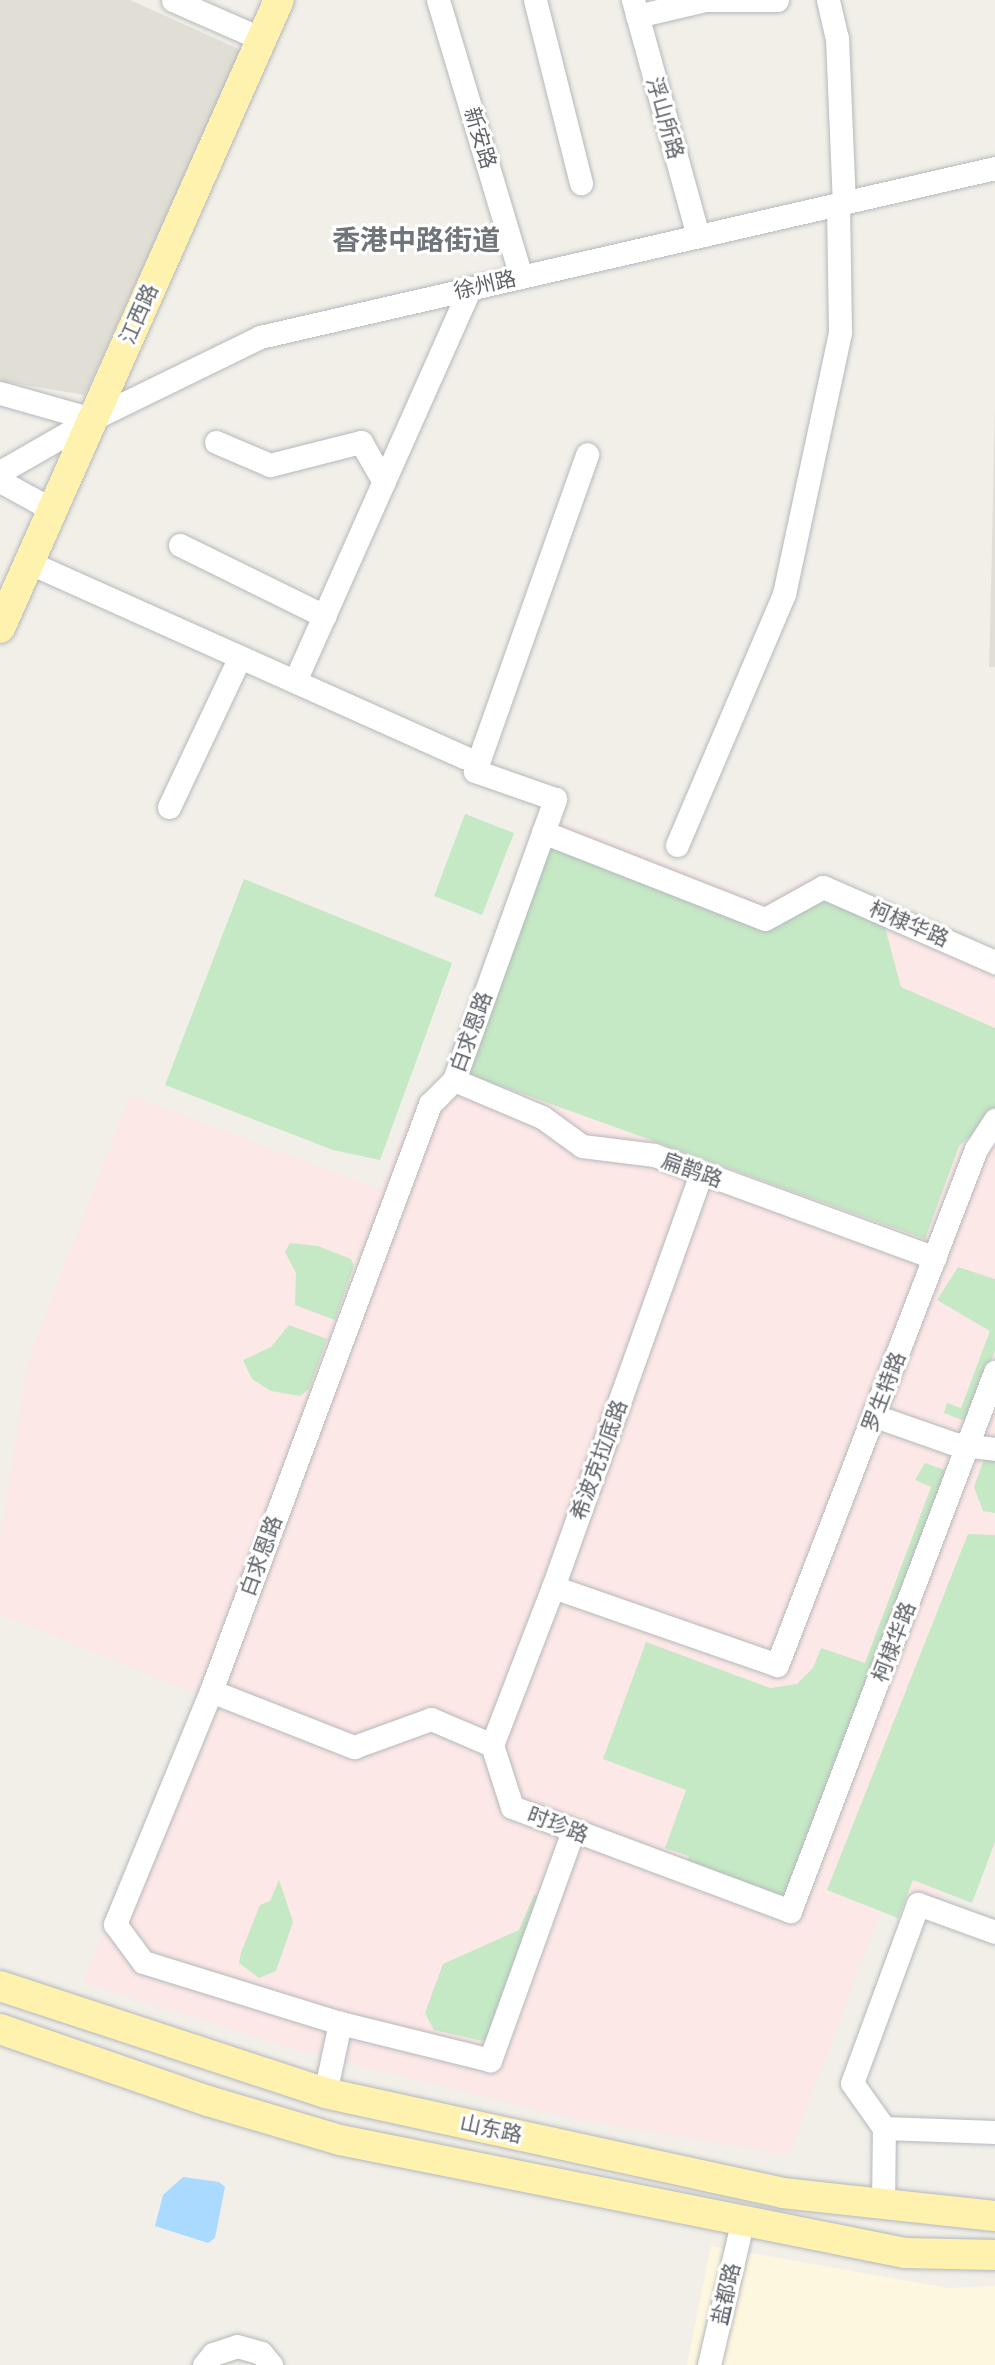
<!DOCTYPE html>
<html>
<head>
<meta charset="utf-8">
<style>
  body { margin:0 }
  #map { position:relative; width:995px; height:2365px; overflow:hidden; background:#f1efe8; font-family:Cabin,"Noto Sans SC",sans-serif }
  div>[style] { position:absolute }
  .commercial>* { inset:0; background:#fef7e0 }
  .education>* { inset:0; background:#e1ded6 }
  .medical>* { inset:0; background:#fce8e6 }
  .green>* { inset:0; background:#c5e8c5 }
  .water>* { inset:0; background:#aadaff }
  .roads { filter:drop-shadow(0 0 2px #b5b8bc) drop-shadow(0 0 2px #b5b8bc) }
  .minor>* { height:23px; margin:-11.5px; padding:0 11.5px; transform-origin:11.5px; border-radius:11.5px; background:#fff }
  .major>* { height:30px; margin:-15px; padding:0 15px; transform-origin:15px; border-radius:15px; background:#fff2af }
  span { translate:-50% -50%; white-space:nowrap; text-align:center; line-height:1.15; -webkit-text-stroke:6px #fff; paint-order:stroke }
  .street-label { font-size:21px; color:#5f6368 }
  .district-label { font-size:28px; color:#70757a; font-weight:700 }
</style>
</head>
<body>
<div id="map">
  <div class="commercial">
    <div style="clip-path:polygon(711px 2246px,948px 2288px,995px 2286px,995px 2365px,687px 2365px)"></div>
  </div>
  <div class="education">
    <div style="clip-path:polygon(0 0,130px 0,241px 50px,85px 395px,0 381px)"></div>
    <div style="clip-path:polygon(995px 406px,995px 667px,989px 667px,990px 632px)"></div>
  </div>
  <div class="medical">
    <div style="clip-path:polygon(536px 812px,763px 902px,820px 873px,995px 950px,995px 1859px,962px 1847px,938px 1901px,891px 1885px,789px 2155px,571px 2118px,300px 2051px,83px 1982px,201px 1696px,0 1614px,0 1537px,28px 1361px,130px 1095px,381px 1190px,413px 1106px,448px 1067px)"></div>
  </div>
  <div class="green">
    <div style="clip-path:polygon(465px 814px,514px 833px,482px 915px,434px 896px)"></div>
    <div style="clip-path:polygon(548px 844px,766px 932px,825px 897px,884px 924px,901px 987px,995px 1028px,995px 1114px,959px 1146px,925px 1239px,468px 1074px)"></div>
    <div style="clip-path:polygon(244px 879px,452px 963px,380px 1160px,333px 1150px,165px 1085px)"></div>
    <div style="clip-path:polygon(290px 1243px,318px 1246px,351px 1259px,354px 1266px,335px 1320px,295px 1305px,296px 1273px,285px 1252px)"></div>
    <div style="clip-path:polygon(958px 1267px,995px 1279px,995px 1351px,968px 1422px,944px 1413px,947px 1403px,961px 1408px,990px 1331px,937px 1300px)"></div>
    <div style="clip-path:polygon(289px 1325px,327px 1339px,309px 1389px,300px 1396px,271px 1391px,252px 1379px,243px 1360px,271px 1347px)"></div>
    <div style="clip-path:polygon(986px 1454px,995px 1457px,995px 1513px,983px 1511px,974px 1487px)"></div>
    <div style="clip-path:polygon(925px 1463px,951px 1472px,788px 1902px,686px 1864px,689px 1856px,665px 1848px,686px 1790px,603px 1759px,646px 1642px,770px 1688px,797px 1684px,813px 1668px,821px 1648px,865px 1663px,931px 1487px,915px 1480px)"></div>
    <div style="clip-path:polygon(968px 1534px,995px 1535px,995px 1842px,972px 1903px,913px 1880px,898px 1918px,827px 1890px)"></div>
    <div style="clip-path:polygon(279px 1880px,293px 1922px,276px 1971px,259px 1978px,239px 1963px,241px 1953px,260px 1905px,270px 1901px)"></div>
    <div style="clip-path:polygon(534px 1895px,545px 1900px,489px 2038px,483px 2041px,434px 2030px,425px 2013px,443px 1964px,519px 1930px)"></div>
  </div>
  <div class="water">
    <div style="clip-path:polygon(183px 2177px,219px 2182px,225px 2187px,215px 2238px,208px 2243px,155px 2226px,163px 2195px)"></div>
  </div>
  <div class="roads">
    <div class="minor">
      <div style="left:173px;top:0;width:97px;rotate:23.7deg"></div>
      <div style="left:438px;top:0;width:289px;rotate:73.3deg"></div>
      <div style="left:535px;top:0;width:189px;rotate:75.9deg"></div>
      <div style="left:633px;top:0;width:245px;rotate:74.6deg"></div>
      <div style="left:709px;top:0;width:68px"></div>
      <div style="left:828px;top:0;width:39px;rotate:77deg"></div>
      <div style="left:837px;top:38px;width:165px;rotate:87.6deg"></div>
      <div style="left:637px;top:16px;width:71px;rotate:-13.1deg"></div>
      <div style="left:0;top:393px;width:96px;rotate:15.8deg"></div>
      <div style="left:216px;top:442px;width:59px;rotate:23.1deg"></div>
      <div style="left:270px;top:465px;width:94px;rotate:-14.2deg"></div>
      <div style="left:361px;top:442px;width:46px;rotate:60.1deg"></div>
      <div style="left:0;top:472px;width:106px;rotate:-29.9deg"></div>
      <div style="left:92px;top:419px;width:187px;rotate:-26deg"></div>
      <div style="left:260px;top:337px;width:754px;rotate:-12.95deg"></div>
      <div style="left:0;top:481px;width:58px;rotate:28.8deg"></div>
      <div style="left:180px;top:545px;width:161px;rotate:26.2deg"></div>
      <div style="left:28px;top:562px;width:478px;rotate:24.1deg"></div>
      <div style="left:295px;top:681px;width:430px;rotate:-66deg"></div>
      <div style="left:169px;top:807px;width:166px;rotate:-64.7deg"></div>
      <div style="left:543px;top:832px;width:238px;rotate:21.4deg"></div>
      <div style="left:765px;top:919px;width:66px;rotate:-28.9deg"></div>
      <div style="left:823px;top:887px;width:188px;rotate:23.6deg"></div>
      <div style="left:677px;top:845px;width:273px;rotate:-66.9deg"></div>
      <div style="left:784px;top:594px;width:268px;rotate:-77.9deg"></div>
      <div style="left:840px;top:332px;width:128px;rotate:-90.9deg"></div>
      <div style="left:454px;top:1080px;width:95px;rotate:22.8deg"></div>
      <div style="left:542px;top:1117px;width:49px;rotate:35.9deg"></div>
      <div style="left:582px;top:1146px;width:73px;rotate:7.1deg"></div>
      <div style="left:654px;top:1155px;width:299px;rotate:20.1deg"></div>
      <div style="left:875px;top:1416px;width:85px;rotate:19.3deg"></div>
      <div style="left:955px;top:1444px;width:40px;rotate:7.1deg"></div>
      <div style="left:553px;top:1587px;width:237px;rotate:19.2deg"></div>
      <div style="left:777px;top:1665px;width:553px;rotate:-68.91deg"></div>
      <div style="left:976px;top:1149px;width:35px;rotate:-57deg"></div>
      <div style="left:211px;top:1691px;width:154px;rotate:21.4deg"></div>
      <div style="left:354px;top:1747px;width:82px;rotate:-20deg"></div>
      <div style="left:431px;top:1719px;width:66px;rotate:23.1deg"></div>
      <div style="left:492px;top:1745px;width:65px;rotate:72.1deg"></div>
      <div style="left:512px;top:1807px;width:297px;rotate:20.5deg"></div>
      <div style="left:790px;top:1911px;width:577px;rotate:-69.18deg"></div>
      <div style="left:492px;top:1745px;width:169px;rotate:-68.9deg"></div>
      <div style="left:553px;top:1587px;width:440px;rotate:-70.3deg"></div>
      <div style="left:573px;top:1831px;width:244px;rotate:109.9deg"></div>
      <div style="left:490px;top:2060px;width:154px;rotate:-166.1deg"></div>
      <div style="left:340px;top:2023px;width:206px;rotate:-162.8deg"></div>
      <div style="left:143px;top:1962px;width:47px;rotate:-126.4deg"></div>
      <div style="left:115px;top:1924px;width:252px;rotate:-67.6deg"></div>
      <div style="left:211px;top:1691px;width:627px;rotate:-69.54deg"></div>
      <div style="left:430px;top:1104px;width:34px;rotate:-45deg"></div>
      <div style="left:454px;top:1080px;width:299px;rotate:-70.2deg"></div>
      <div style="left:555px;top:799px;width:85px;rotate:-160.7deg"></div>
      <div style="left:475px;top:771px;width:336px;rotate:-70.5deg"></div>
      <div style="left:325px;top:2093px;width:72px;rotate:-77.9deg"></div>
      <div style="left:884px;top:2128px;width:111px;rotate:2.1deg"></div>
      <div style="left:883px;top:2206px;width:78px;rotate:-89.3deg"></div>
      <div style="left:884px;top:2128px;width:55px;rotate:-125.4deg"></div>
      <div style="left:852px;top:2083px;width:191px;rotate:-69.8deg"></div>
      <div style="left:918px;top:1904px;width:82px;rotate:20deg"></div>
      <div style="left:204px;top:2365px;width:14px;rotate:-51deg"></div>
      <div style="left:213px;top:2354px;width:25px;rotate:-18deg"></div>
      <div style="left:237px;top:2346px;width:25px;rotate:16deg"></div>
      <div style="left:261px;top:2353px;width:16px;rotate:50deg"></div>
      <div style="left:709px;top:2365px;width:146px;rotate:-76.9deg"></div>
    </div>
    <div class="major">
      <div style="left:0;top:628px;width:687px;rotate:-66.05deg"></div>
      <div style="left:0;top:1986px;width:342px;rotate:18.2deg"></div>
      <div style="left:325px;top:2093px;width:469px;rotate:12.3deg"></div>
      <div style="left:783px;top:2193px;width:213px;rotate:6.2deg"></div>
      <div style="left:0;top:2029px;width:220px;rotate:19.1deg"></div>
      <div style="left:208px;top:2101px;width:138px;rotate:16.5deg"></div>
      <div style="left:340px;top:2140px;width:576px;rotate:11.31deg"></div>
      <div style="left:905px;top:2253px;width:90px;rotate:1.3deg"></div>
    </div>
  </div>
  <div class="street-label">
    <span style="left:665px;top:118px;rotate:74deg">浮山所路</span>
    <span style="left:480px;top:138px;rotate:73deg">新安路</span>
    <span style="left:485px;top:285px;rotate:-13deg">徐州路</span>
    <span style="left:139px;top:314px;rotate:-66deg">江西路</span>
    <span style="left:909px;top:924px;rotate:23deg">柯棣华路</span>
    <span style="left:471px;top:1032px;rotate:-70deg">白求恩路</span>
    <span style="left:692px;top:1170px;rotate:20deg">扁鹊路</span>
    <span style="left:884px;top:1392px;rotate:-69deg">罗生特路</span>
    <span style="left:599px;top:1460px;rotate:-70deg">希波克拉底路</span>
    <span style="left:261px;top:1556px;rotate:-70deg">白求恩路</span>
    <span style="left:894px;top:1642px;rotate:-69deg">柯棣华路</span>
    <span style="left:558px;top:1825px;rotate:21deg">时珍路</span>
    <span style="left:491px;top:2129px;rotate:12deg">山东路</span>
    <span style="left:726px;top:2294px;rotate:-77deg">盐都路</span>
  </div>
  <div class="district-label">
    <span style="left:416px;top:240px">香港中路街道</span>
  </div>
</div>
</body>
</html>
